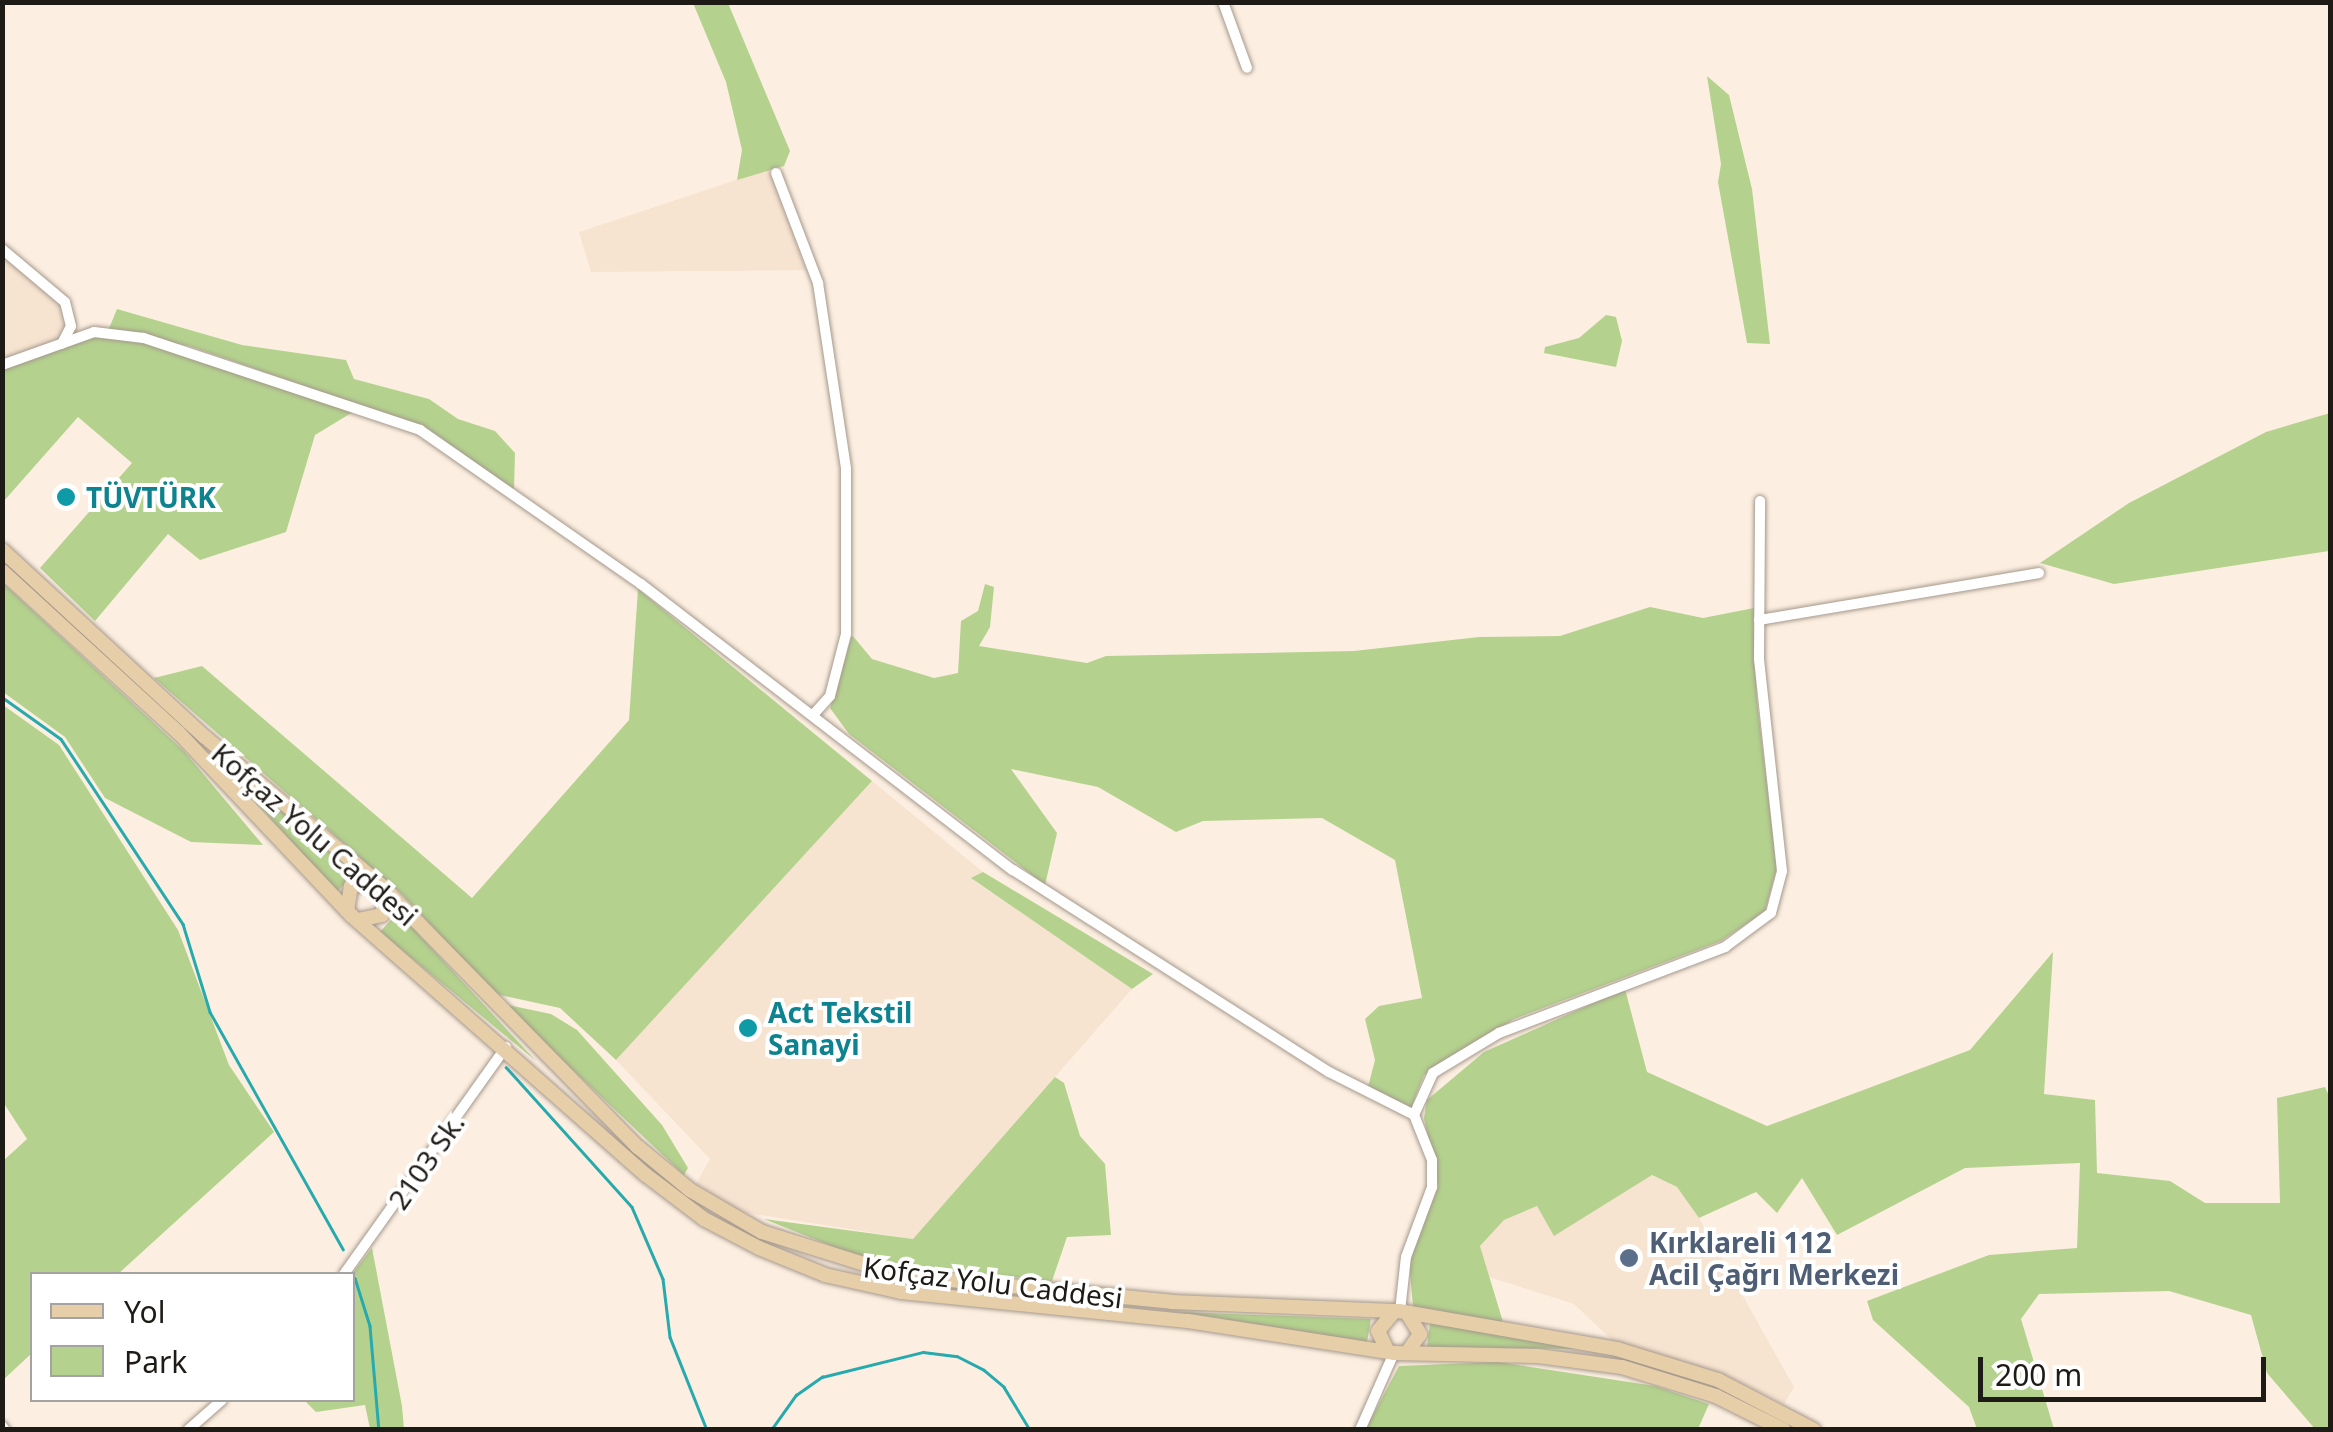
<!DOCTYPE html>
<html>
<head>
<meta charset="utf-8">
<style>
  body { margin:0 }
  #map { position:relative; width:2333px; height:1432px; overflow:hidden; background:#fcefe1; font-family:"Noto Sans",sans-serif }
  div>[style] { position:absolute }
  .built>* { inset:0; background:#f6e3d0 }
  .green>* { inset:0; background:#b4d28e }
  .stream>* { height:2.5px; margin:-1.25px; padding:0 1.25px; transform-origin:1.25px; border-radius:1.25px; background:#27aaad }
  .roads { filter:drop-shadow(0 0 2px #a5988c) drop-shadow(0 0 2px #a5988c) }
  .minor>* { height:10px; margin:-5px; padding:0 5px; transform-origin:5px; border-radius:5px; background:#fff }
  .major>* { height:14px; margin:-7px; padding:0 7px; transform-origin:7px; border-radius:7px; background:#e6cea9 }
  .dots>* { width:28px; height:28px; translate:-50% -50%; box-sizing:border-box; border:5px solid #fff; border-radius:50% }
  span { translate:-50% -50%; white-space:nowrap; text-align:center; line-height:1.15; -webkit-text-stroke:8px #fff; paint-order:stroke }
  .culture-label { font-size:28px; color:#0d838f; font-weight:700 }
  .left { translate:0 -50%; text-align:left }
  .street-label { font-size:28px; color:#1e1a15 }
  .service-label { font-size:28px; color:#4e5e75; font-weight:700 }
  .frame { position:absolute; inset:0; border:5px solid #1e1a15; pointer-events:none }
  .legend { position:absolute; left:30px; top:1272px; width:325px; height:130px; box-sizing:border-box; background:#fff; border:2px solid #a5a3a1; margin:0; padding:12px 18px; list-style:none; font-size:30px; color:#1e1a15 }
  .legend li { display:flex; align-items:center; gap:20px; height:50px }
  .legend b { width:50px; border:2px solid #a5a3a1 }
  .scale { position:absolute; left:1978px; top:1357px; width:288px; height:45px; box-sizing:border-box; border:5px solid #1e1a15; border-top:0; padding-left:12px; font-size:30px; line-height:35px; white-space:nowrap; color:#1e1a15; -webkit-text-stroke:8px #fff; paint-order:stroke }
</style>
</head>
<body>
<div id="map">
  <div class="built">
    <div style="clip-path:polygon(769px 169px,806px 270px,591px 272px,579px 232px)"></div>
    <div style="clip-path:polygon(2px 256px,60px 305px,66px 327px,56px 343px,3px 359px)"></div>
    <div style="clip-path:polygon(872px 781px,983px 872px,973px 880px,1132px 989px,913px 1239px,741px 1212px,696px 1184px,710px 1159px,616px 1060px)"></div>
    <div style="clip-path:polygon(1651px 1175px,1677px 1187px,1699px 1218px,1794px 1387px,1784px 1404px,1726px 1376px,1613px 1341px,1574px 1304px,1489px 1277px,1480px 1246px,1504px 1220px,1537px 1206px,1555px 1235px)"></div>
  </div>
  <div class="green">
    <div style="clip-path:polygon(693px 3px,728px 3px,790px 151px,784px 166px,737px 180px,742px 150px,726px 82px)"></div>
    <div style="clip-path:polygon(1707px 76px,1729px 95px,1752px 189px,1770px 344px,1747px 343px,1718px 182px,1721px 164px)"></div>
    <div style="clip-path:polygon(117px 309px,242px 345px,346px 360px,354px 379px,429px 399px,458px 419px,495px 431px,515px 453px,514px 489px,421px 426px,189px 346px,108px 331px)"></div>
    <div style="clip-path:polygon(1606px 315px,1616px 317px,1622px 341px,1616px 367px,1544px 353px,1545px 347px,1579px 338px)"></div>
    <div style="clip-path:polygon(94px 335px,143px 341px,353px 412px,315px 435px,286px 532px,200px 560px,168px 534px,95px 621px,40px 568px,132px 463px,78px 417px,3px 502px,3px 369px)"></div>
    <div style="clip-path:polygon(2330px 413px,2330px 603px,2329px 551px,2114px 584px,2040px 563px,2129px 503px,2266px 432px)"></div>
    <div style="clip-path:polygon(3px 583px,184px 751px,263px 845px,191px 842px,105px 798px,65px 737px,3px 692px)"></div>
    <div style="clip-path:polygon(985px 584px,994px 587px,990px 627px,979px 646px,1087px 663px,1106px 656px,1354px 651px,1479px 637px,1560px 636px,1650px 607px,1703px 618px,1754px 608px,1757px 701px,1777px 868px,1765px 911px,1721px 941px,1514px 1019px,1424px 1075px,1411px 1108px,1368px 1087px,1375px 1060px,1365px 1019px,1379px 1006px,1422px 998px,1395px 860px,1322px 818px,1203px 821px,1176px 832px,1098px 787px,1011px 769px,1057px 833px,1045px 885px,849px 734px,830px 708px,852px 635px,872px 659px,934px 678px,958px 673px,961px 621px,978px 611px)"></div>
    <div style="clip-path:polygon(638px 589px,872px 781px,616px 1060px,560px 1008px,495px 994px,402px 894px,154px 678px,202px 666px,472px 898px,629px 720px)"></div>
    <div style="clip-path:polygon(3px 705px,59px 745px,178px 930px,229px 1065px,274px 1132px,118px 1274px,32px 1274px,32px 1353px,3px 1380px,3px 1161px,27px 1139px,3px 1102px)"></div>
    <div style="clip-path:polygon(207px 748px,355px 872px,337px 892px)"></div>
    <div style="clip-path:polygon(983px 872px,1153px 974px,1132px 989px,971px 878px)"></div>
    <div style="clip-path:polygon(398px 912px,536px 1061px,380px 932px)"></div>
    <div style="clip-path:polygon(2053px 952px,2044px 1094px,2095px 1100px,2097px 1173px,2170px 1181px,2205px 1203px,2280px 1203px,2277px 1098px,2325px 1087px,2330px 1098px,2330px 1429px,2315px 1429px,2267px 1373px,2251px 1315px,2169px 1291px,2039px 1294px,2021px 1319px,2054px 1429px,1977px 1429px,1969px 1407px,1873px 1320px,1867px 1301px,1989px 1255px,2077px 1248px,2080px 1163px,1965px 1168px,1837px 1235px,1802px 1178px,1777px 1213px,1756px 1192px,1699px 1218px,1677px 1187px,1652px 1175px,1554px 1236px,1537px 1206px,1504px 1220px,1480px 1246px,1503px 1322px,1413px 1307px,1409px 1261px,1438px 1186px,1424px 1118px,1427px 1100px,1484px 1052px,1625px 989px,1647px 1072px,1767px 1126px,1970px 1050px)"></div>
    <div style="clip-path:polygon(503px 1004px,551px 1014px,577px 1030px,662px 1125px,688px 1168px,684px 1175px)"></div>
    <div style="clip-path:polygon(1055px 1077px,1064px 1083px,1080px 1136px,1105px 1164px,1111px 1235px,1067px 1237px,1052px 1281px,872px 1262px,764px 1219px,913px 1239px)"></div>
    <div style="clip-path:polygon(372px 1248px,402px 1406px,404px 1429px,370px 1429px,365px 1405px,316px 1412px,304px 1400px,352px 1400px,352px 1274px)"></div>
    <div style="clip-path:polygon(1179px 1312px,1371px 1319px,1367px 1342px)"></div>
    <div style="clip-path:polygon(1430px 1323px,1578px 1349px,1427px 1347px)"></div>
    <div style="clip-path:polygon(1498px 1362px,1655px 1386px,1709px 1404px,1698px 1429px,1365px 1430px,1399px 1366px)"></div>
  </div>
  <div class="stream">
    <div style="left:2px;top:697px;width:72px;rotate:35.4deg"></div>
    <div style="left:61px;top:739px;width:222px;rotate:56.6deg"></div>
    <div style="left:183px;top:924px;width:92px;rotate:72.9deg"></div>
    <div style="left:210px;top:1012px;width:272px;rotate:60.7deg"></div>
    <div style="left:506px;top:1067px;width:188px;rotate:48deg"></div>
    <div style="left:632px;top:1207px;width:78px;rotate:66.7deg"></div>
    <div style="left:663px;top:1279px;width:58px;rotate:83.1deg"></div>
    <div style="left:670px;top:1337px;width:100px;rotate:68.3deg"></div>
    <div style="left:355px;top:1278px;width:50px;rotate:72.6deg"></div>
    <div style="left:370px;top:1326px;width:104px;rotate:85.1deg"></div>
    <div style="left:771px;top:1430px;width:43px;rotate:-54.5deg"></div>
    <div style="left:796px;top:1395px;width:32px;rotate:-35deg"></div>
    <div style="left:822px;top:1377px;width:104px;rotate:-13.9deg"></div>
    <div style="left:923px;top:1352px;width:34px;rotate:7deg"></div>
    <div style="left:957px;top:1356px;width:30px;rotate:27deg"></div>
    <div style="left:984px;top:1370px;width:26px;rotate:40deg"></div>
    <div style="left:1004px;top:1387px;width:50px;rotate:58.8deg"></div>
  </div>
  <div class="roads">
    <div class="minor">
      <div style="left:1223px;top:2px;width:70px;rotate:70deg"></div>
      <div style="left:776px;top:173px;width:118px;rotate:69.1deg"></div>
      <div style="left:818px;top:283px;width:188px;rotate:81.4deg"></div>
      <div style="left:846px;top:469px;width:165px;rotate:90deg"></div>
      <div style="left:846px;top:634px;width:64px;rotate:104.5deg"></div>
      <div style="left:830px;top:696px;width:25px;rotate:132deg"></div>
      <div style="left:2px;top:249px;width:82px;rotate:40.1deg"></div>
      <div style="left:65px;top:302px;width:25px;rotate:76deg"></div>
      <div style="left:71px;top:326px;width:20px;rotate:117deg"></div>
      <div style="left:2px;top:365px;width:98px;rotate:-19.7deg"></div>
      <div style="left:94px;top:332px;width:50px;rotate:6.8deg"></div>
      <div style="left:144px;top:338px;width:291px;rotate:18.4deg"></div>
      <div style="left:420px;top:430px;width:269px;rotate:34.9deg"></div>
      <div style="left:641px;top:584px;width:469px;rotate:37.6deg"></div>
      <div style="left:1013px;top:870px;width:375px;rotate:32.6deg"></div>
      <div style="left:1329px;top:1072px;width:95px;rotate:26.8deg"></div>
      <div style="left:1759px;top:620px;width:284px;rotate:-9.5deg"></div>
      <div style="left:344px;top:1274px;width:279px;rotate:-54.5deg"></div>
      <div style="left:1400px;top:1311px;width:54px;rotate:-83.7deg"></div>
      <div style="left:1406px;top:1257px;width:75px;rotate:-69.6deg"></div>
      <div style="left:1432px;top:1187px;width:27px;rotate:-90deg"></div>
      <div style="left:1432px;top:1160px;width:48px;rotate:-111.8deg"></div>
      <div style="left:1414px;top:1115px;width:46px;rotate:-65.7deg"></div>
      <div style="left:1433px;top:1073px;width:77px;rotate:-31.2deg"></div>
      <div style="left:1499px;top:1033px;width:242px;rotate:-20.8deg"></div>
      <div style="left:1725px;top:947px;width:57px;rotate:-36.5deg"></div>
      <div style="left:1771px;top:913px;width:43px;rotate:-75.3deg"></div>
      <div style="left:1782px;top:871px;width:213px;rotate:-96.2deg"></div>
      <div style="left:1759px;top:659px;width:158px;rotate:-89.6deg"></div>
      <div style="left:2px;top:1426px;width:5px;rotate:53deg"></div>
      <div style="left:188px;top:1430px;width:45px;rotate:-41.4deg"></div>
      <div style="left:1360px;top:1430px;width:84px;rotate:-66.2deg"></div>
    </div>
    <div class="major">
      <div style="left:2px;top:550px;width:276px;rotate:42.7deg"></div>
      <div style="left:205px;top:737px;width:233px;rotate:40.1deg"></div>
      <div style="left:383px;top:887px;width:364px;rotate:45.6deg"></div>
      <div style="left:638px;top:1147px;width:67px;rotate:39.6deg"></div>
      <div style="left:690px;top:1190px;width:83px;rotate:30.3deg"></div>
      <div style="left:762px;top:1232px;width:144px;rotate:17.4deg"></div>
      <div style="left:899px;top:1275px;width:274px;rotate:5.6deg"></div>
      <div style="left:1172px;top:1302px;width:228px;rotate:2.3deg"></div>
      <div style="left:1400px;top:1311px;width:220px;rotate:9.9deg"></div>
      <div style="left:1617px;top:1349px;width:106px;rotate:17.1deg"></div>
      <div style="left:1718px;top:1380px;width:108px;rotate:27.5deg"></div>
      <div style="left:2px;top:571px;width:239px;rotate:42.5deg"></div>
      <div style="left:178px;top:732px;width:253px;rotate:46.6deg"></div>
      <div style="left:352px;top:916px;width:392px;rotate:41.4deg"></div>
      <div style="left:646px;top:1175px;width:73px;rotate:37.2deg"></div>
      <div style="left:704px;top:1219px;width:62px;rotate:27.8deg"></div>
      <div style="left:759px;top:1248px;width:71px;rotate:22.2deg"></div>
      <div style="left:825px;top:1275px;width:78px;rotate:12.6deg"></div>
      <div style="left:901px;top:1292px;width:288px;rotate:5.8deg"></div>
      <div style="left:1188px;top:1321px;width:208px;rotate:8.8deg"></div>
      <div style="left:1394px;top:1353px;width:144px;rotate:1.2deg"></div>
      <div style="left:1538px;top:1356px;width:85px;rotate:7.5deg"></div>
      <div style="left:1622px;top:1367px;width:98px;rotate:17.1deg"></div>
      <div style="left:1716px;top:1396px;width:76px;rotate:26.6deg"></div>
      <div style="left:347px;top:911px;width:25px;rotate:-81deg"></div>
      <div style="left:351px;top:886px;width:26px;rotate:-9deg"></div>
      <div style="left:358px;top:920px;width:25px;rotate:-12deg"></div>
      <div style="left:382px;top:915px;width:22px;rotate:-77deg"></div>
      <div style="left:1407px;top:1313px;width:25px;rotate:58deg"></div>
      <div style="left:1420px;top:1334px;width:21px;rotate:125deg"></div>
      <div style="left:1387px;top:1350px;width:21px;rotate:-115deg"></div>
      <div style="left:1378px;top:1331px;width:25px;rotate:-50deg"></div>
    </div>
  </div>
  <div class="dots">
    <div style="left:66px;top:497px;background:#0f9aa8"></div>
    <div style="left:748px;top:1028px;background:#0f9aa8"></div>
    <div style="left:1629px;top:1258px;background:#5c6f8a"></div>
  </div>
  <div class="culture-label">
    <span class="left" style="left:86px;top:497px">TÜVTÜRK</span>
    <span class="left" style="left:768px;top:1028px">Act Tekstil<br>Sanayi</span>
  </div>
  <div class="street-label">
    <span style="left:315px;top:834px;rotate:41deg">Kofçaz Yolu Caddesi</span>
    <span style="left:426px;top:1161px;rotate:-55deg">2103 Sk.</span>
    <span style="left:993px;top:1282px;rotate:7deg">Kofçaz Yolu Caddesi</span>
  </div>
  <div class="service-label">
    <span class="left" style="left:1649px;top:1258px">Kırklareli 112<br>Acil Çağrı Merkezi</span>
  </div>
  <div class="frame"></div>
  <ul class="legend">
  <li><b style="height:12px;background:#e6cea9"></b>Yol</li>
  <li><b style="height:28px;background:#b4d28e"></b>Park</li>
  </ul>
  <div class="scale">200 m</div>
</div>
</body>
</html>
